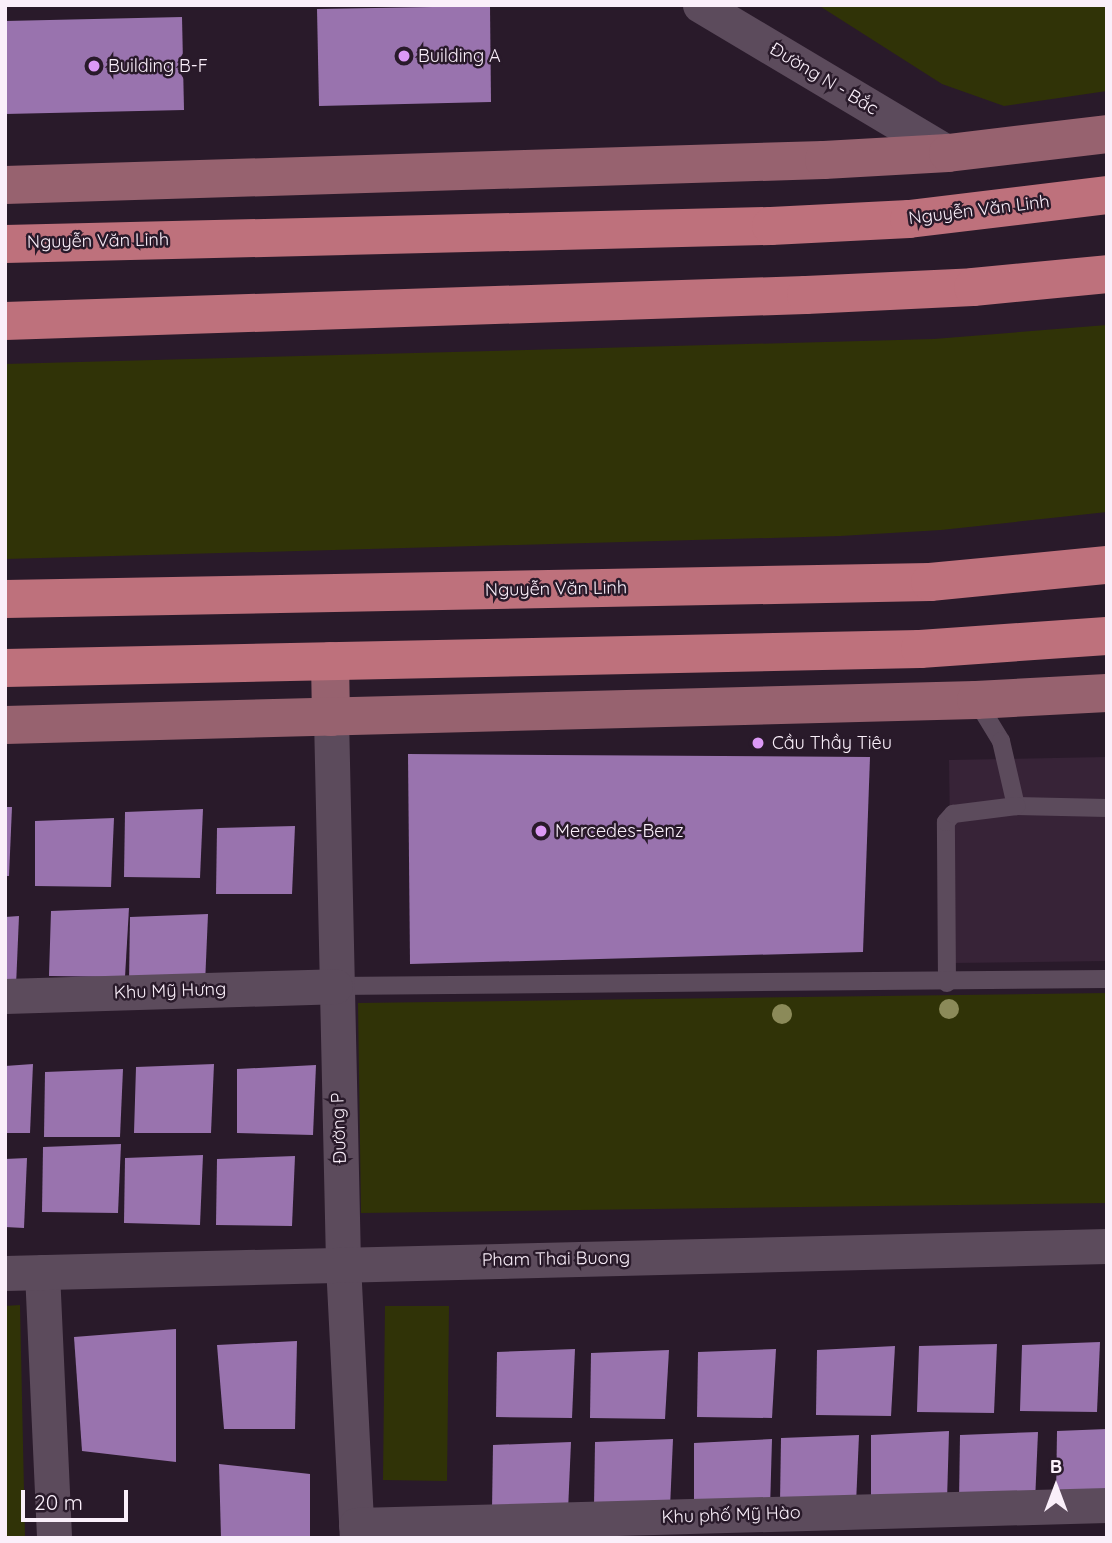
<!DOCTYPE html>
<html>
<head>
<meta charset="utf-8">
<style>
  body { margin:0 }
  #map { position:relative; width:1112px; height:1543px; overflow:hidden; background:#291a2a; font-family:Quicksand,sans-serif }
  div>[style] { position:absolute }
  .built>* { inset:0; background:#372337 }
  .green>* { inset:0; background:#303307 }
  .building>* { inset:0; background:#9973ae }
  .lane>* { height:18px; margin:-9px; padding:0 9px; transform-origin:9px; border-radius:9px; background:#5c4b5c }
  .street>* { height:35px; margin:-17.5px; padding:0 17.5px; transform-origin:17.5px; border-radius:17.5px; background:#5c4b5c }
  .primary>* { height:38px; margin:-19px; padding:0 19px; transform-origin:19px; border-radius:19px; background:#97626f }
  .highway>* { height:38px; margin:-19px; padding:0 19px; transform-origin:19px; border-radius:19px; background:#be717c }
  .trees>* { width:20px; height:20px; margin:-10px; border-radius:50%; background:#8b8a59 }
  .dots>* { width:19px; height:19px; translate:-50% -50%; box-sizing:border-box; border:4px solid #291a2a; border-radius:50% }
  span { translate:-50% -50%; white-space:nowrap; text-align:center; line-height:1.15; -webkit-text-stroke:5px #291a2a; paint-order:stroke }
  .poi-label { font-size:18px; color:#faeffa }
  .left { translate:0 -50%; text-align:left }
  .street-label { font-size:18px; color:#faeffa }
  .frame { position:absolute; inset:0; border:7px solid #faeffa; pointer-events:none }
  .north { position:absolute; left:1021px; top:1452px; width:70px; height:70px; -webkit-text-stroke:5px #291a2a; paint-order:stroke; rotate:0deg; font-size:19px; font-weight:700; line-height:28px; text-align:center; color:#faeffa }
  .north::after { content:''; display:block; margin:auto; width:24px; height:32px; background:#faeffa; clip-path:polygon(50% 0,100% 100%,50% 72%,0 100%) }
  .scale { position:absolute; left:21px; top:1490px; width:107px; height:32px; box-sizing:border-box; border:4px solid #faeffa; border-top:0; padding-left:9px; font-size:21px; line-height:24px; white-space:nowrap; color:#faeffa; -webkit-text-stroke:5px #291a2a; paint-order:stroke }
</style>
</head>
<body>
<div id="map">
  <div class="built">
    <div style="clip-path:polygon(1107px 757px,1107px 961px,952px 963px,949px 760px)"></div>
  </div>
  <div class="green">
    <div style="clip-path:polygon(818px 5px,1107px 5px,1107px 91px,1004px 106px,942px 84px)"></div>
    <div style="clip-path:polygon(1107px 325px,1107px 512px,941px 530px,840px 536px,5px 559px,5px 364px,934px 339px)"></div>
    <div style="clip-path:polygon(1107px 993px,1107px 1203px,361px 1213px,358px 1003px)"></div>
    <div style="clip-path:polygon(20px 1305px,25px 1538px,5px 1538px,5px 1306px)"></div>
    <div style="clip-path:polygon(385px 1306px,449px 1306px,447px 1481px,383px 1480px)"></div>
  </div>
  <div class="building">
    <div style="clip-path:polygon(490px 6px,491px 102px,319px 106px,317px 9px)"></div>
    <div style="clip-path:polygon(182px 17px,184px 110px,5px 114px,5px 21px)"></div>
    <div style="clip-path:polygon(408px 754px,870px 757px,863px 952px,410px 964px)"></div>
    <div style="clip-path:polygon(5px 807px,12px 807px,9px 876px,5px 876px)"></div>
    <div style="clip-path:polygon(203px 809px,200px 878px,124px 877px,125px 812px)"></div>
    <div style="clip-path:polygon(114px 818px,111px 887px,35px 886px,35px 821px)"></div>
    <div style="clip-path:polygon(295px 826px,292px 894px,216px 894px,217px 828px)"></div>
    <div style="clip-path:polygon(129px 908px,125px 977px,49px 976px,51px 911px)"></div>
    <div style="clip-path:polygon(208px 914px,205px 984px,129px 983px,130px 917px)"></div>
    <div style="clip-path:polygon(19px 916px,16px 986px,5px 985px,5px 917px)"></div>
    <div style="clip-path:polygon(33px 1064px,30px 1133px,5px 1133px,5px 1066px)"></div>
    <div style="clip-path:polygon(214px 1064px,211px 1133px,134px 1133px,136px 1067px)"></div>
    <div style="clip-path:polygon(316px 1065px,313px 1135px,237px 1133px,237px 1069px)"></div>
    <div style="clip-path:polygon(123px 1069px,120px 1137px,44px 1137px,45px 1072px)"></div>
    <div style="clip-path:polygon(121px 1144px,118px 1213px,42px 1212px,43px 1147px)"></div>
    <div style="clip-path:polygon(203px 1155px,200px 1225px,124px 1223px,125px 1158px)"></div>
    <div style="clip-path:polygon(295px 1156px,292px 1226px,216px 1225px,217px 1159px)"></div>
    <div style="clip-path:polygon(27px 1158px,24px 1228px,5px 1227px,5px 1159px)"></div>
    <div style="clip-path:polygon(176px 1329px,176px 1462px,82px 1451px,74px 1337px)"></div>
    <div style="clip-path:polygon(297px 1341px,295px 1429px,224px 1429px,217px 1345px)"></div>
    <div style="clip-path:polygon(1100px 1342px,1097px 1412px,1020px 1411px,1022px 1345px)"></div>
    <div style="clip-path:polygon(997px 1344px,994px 1413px,917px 1412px,919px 1346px)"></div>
    <div style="clip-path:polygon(895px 1346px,891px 1416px,816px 1415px,817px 1350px)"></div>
    <div style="clip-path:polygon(575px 1349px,572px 1418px,496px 1417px,497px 1352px)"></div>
    <div style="clip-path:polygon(776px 1349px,772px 1418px,697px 1417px,698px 1352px)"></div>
    <div style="clip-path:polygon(669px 1350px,665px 1419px,590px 1418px,591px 1353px)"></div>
    <div style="clip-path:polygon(1107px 1429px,1107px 1497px,1056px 1497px,1057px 1431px)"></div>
    <div style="clip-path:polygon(949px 1431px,947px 1501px,871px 1499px,871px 1435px)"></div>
    <div style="clip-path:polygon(1038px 1432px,1035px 1502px,959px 1501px,960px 1435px)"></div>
    <div style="clip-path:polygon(859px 1435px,856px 1504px,780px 1503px,781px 1438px)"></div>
    <div style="clip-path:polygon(673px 1439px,670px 1508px,594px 1507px,595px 1442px)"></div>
    <div style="clip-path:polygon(772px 1439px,770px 1509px,694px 1508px,694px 1443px)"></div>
    <div style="clip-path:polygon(571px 1442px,568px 1511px,492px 1510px,493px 1445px)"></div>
    <div style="clip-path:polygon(219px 1464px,310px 1474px,310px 1538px,221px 1538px)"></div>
  </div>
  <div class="lane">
    <div style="left:976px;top:700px;width:48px;rotate:58.6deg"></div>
    <div style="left:1001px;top:741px;width:67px;rotate:77deg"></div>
    <div style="left:1016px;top:806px;width:91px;rotate:1.3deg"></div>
    <div style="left:947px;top:983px;width:161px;rotate:-90.4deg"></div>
    <div style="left:946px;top:822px;width:11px;rotate:-49deg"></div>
    <div style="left:953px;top:814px;width:64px;rotate:-7.2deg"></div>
    <div style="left:335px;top:986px;width:772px;rotate:-0.52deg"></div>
  </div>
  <div class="street">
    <div style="left:700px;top:5px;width:289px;rotate:30.8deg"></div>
    <div style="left:331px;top:717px;width:547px;rotate:88.74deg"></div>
    <div style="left:343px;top:1264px;width:274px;rotate:87.1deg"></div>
    <div style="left:5px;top:996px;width:330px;rotate:-1.7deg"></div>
    <div style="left:42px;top:1272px;width:266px;rotate:87.4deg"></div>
    <div style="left:5px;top:1273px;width:1102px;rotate:-1.4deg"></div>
    <div style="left:356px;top:1525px;width:751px;rotate:-1.53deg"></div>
  </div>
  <div class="primary">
    <div style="left:5px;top:185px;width:819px;rotate:-1.75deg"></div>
    <div style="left:824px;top:160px;width:124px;rotate:-3.2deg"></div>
    <div style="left:948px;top:153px;width:160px;rotate:-6.8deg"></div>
    <div style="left:330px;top:661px;width:56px;rotate:89deg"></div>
    <div style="left:5px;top:725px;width:971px;rotate:-1.47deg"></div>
    <div style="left:976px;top:700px;width:131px;rotate:-3.1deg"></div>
  </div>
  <div class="highway">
    <div style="left:5px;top:244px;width:766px;rotate:-1.35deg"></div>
    <div style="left:771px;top:226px;width:138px;rotate:-2.9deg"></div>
    <div style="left:909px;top:219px;width:199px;rotate:-6.9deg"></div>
    <div style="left:5px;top:321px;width:801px;rotate:-1.86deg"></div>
    <div style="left:806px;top:295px;width:167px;rotate:-2.7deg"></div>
    <div style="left:973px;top:287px;width:135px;rotate:-5.5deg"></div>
    <div style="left:5px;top:599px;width:925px;rotate:-1.05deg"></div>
    <div style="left:930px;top:582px;width:178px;rotate:-5.5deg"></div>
    <div style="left:5px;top:668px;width:915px;rotate:-1.19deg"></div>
    <div style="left:920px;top:649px;width:187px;rotate:-4deg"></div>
  </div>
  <div class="trees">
    <div style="left:949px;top:1009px"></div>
    <div style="left:782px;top:1014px"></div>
  </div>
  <div class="dots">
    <div style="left:404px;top:56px;background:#dc99f5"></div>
    <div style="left:94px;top:66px;background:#dc99f5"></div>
    <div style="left:758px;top:743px;background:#dc99f5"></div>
    <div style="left:541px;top:831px;background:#dc99f5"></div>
  </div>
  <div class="poi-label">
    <span class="left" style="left:418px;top:56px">Building A</span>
    <span class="left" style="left:108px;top:66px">Building B-F</span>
    <span class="left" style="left:772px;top:743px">Cầu Thầy Tiêu</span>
    <span class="left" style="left:555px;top:831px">Mercedes-Benz</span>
  </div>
  <div class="street-label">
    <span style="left:824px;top:79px;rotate:31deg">Đường N - Bắc</span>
    <span style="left:979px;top:210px;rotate:-7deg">Nguyễn Văn Linh</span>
    <span style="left:98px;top:241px;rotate:-1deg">Nguyễn Văn Linh</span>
    <span style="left:556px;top:589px;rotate:-1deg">Nguyễn Văn Linh</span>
    <span style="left:170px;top:991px;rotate:-2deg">Khu Mỹ Hưng</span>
    <span style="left:339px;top:1128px;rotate:-92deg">Đường P</span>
    <span style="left:556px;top:1259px;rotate:-1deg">Pham Thai Buong</span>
    <span style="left:731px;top:1515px;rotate:-2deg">Khu phố Mỹ Hào</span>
  </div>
  <div class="frame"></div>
  <div class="north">B</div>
  <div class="scale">20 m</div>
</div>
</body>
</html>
